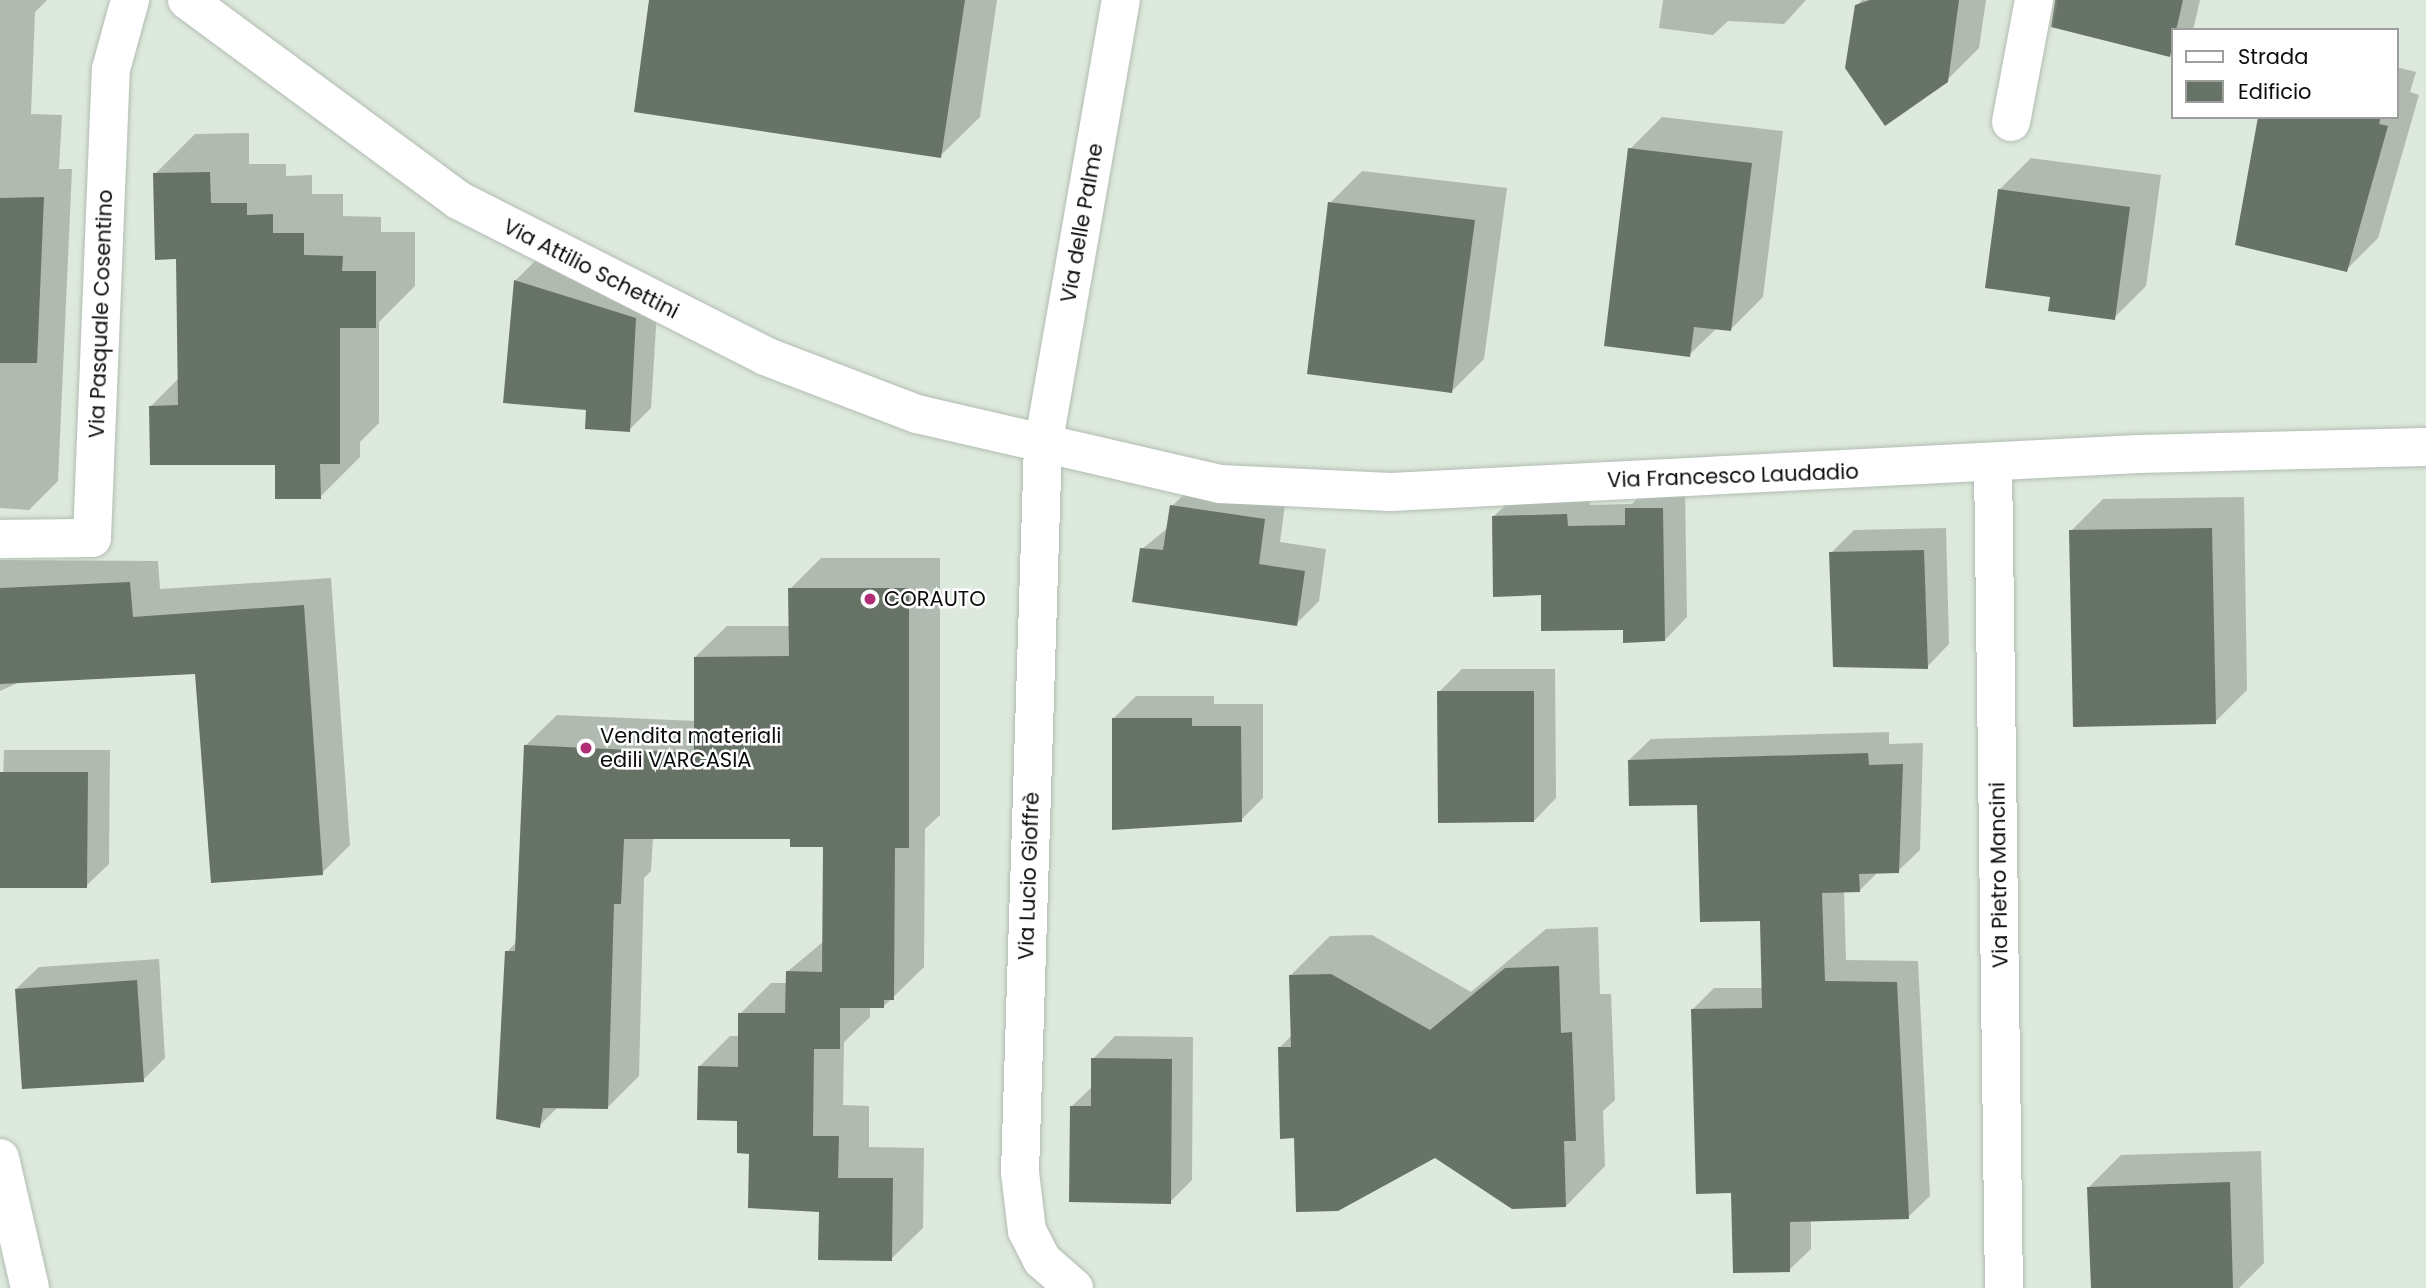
<!DOCTYPE html>
<html>
<head>
<meta charset="utf-8">
<style>
  body { margin:0 }
  #map { position:relative; width:2426px; height:1288px; overflow:hidden; background:#dde9dc; font-family:Poppins,sans-serif }
  div>[style] { position:absolute }
  .shadow>* { inset:0; background:#0003 }
  .building>* { inset:0; background:#687368 }
  .roads { filter:drop-shadow(0 0 2px #b2bdb2) drop-shadow(0 0 2px #b2bdb2) }
  .street>* { height:38px; margin:-19px; padding:0 19px; transform-origin:19px; border-radius:19px; background:#fff }
  .dots>* { width:19px; height:19px; translate:-50% -50%; box-sizing:border-box; border:4px solid #fff; border-radius:50% }
  span { translate:-50% -50%; white-space:nowrap; text-align:center; line-height:1.15; -webkit-text-stroke:5px #fff; paint-order:stroke }
  .street-label { font-size:21px; color:#0b0f0b }
  .poi-label { font-size:21px; color:#0b0f0b }
  .left { translate:0 -50%; text-align:left }
  .legend { position:absolute; left:2171px; top:28px; width:228px; height:91px; box-sizing:border-box; background:#fff; border:2px solid #9d9f9d; margin:0; padding:9px 12px; list-style:none; font-size:21px; color:#0b0f0b }
  .legend li { display:flex; align-items:center; gap:14px; height:35px }
  .legend b { width:35px; border:2px solid #9d9f9d }
</style>
</head>
<body>
<div id="map">
  <div class="shadow">
    <div style="clip-path:polygon(0 0,47px 0,35px 12px,31px 114px,62px 115px,59px 169px,72px 169px,58px 481px,29px 510px,0 508px)"></div>
    <div style="clip-path:polygon(651px 0,997px 0,980px 117px,940px 156px)"></div>
    <div style="clip-path:polygon(1663px 0,1806px 0,1784px 24px,1728px 21px,1713px 35px,1659px 28px)"></div>
    <div style="clip-path:polygon(1862px 0,1986px 0,1979px 48px,1947px 80px,1857px 6px)"></div>
    <div style="clip-path:polygon(2059px 0,2200px 0,2193px 30px,2172px 30px,2170px 55px)"></div>
    <div style="clip-path:polygon(2396px 67px,2416px 72px,2410px 92px,2419px 95px,2378px 238px,2346px 270px,2261px 117px,2396px 117px)"></div>
    <div style="clip-path:polygon(1662px 117px,1783px 131px,1763px 297px,1731px 329px,1717px 328px,1689px 355px,1630px 149px)"></div>
    <div style="clip-path:polygon(249px 133px,249px 164px,286px 164px,286px 176px,312px 175px,312px 194px,343px 194px,343px 216px,381px 217px,381px 232px,415px 232px,415px 286px,379px 322px,379px 423px,360px 442px,360px 457px,320px 497px,277px 463px,151px 406px,180px 377px,178px 258px,155px 174px,195px 134px)"></div>
    <div style="clip-path:polygon(2031px 158px,2161px 175px,2146px 286px,2114px 318px,2051px 295px,1999px 190px)"></div>
    <div style="clip-path:polygon(1362px 171px,1507px 188px,1484px 359px,1452px 391px,1330px 203px)"></div>
    <div style="clip-path:polygon(537px 259px,658px 295px,651px 408px,629px 430px,588px 409px,515px 281px)"></div>
    <div style="clip-path:polygon(1195px 484px,1286px 497px,1280px 542px,1326px 549px,1319px 601px,1296px 624px,1142px 549px,1169px 527px,1172px 506px)"></div>
    <div style="clip-path:polygon(1649px 487px,1685px 487px,1687px 617px,1665px 640px,1543px 593px,1493px 517px,1516px 495px,1589px 493px,1590px 505px,1632px 504px)"></div>
    <div style="clip-path:polygon(2244px 497px,2247px 690px,2215px 722px,2071px 531px,2103px 499px)"></div>
    <div style="clip-path:polygon(1946px 528px,1949px 644px,1927px 667px,1831px 553px,1854px 530px)"></div>
    <div style="clip-path:polygon(821px 558px,940px 558px,940px 815px,925px 829px,924px 967px,884px 1006px,870px 1006px,870px 1017px,844px 1042px,843px 1105px,869px 1106px,869px 1147px,924px 1148px,923px 1228px,891px 1259px,751px 1152px,739px 1119px,699px 1067px,730px 1036px,740px 1036px,740px 1014px,771px 983px,787px 983px,787px 972px,824px 941px,825px 846px,791px 837px,653px 837px,651px 871px,644px 878px,639px 1076px,607px 1108px,559px 1106px,539px 1126px,507px 952px,517px 941px,525px 746px,557px 715px,696px 721px,695px 657px,727px 626px,790px 626px,790px 589px)"></div>
    <div style="clip-path:polygon(0 560px,158px 561px,160px 589px,331px 578px,350px 845px,322px 873px,197px 672px,22px 681px,0 691px)"></div>
    <div style="clip-path:polygon(1462px 669px,1555px 669px,1556px 798px,1534px 821px,1439px 692px)"></div>
    <div style="clip-path:polygon(1136px 696px,1214px 696px,1214px 704px,1263px 704px,1263px 798px,1241px 820px,1113px 719px)"></div>
    <div style="clip-path:polygon(1889px 732px,1889px 744px,1923px 743px,1920px 850px,1898px 871px,1878px 872px,1859px 891px,1844px 891px,1846px 960px,1918px 961px,1930px 1196px,1908px 1217px,1811px 1220px,1811px 1249px,1789px 1270px,1733px 1191px,1692px 1010px,1714px 988px,1763px 988px,1761px 919px,1698px 803px,1629px 760px,1651px 739px)"></div>
    <div style="clip-path:polygon(4px 750px,110px 750px,109px 864px,86px 886px,0 886px)"></div>
    <div style="clip-path:polygon(1598px 927px,1600px 994px,1611px 994px,1615px 1100px,1603px 1111px,1605px 1166px,1566px 1206px,1436px 1156px,1296px 1137px,1279px 1048px,1292px 1035px,1290px 976px,1330px 936px,1372px 935px,1471px 992px,1546px 929px)"></div>
    <div style="clip-path:polygon(159px 959px,165px 1058px,143px 1080px,16px 989px,39px 967px)"></div>
    <div style="clip-path:polygon(1115px 1036px,1193px 1037px,1192px 1180px,1170px 1202px,1072px 1106px,1093px 1086px,1093px 1059px)"></div>
    <div style="clip-path:polygon(2261px 1151px,2264px 1263px,2239px 1288px,2092px 1288px,2089px 1187px,2121px 1155px)"></div>
  </div>
  <div class="building">
    <div style="clip-path:polygon(649px 0,965px 0,941px 158px,634px 112px)"></div>
    <div style="clip-path:polygon(1870px 0,1959px 0,1948px 82px,1885px 126px,1845px 68px,1855px 5px)"></div>
    <div style="clip-path:polygon(2055px 0,2183px 0,2170px 57px,2051px 27px)"></div>
    <div style="clip-path:polygon(2258px 117px,2381px 117px,2379px 124px,2388px 126px,2347px 272px,2235px 245px)"></div>
    <div style="clip-path:polygon(1628px 148px,1752px 163px,1731px 331px,1694px 327px,1690px 357px,1604px 346px)"></div>
    <div style="clip-path:polygon(210px 172px,211px 203px,247px 203px,247px 215px,273px 214px,273px 233px,304px 233px,304px 255px,343px 256px,342px 271px,376px 271px,376px 328px,340px 328px,340px 464px,320px 464px,321px 499px,275px 499px,275px 465px,150px 465px,149px 406px,178px 405px,176px 259px,155px 260px,153px 173px)"></div>
    <div style="clip-path:polygon(1998px 189px,2130px 207px,2115px 320px,2048px 311px,2050px 297px,1985px 288px)"></div>
    <div style="clip-path:polygon(44px 197px,37px 363px,0 363px,0 198px)"></div>
    <div style="clip-path:polygon(1328px 202px,1475px 220px,1452px 393px,1307px 374px)"></div>
    <div style="clip-path:polygon(514px 280px,636px 318px,630px 432px,585px 429px,586px 410px,503px 403px)"></div>
    <div style="clip-path:polygon(1170px 505px,1265px 519px,1259px 564px,1305px 571px,1297px 626px,1132px 602px,1140px 548px,1163px 550px)"></div>
    <div style="clip-path:polygon(1625px 508px,1663px 508px,1665px 641px,1623px 643px,1623px 630px,1541px 631px,1541px 595px,1493px 597px,1492px 516px,1567px 514px,1568px 526px,1625px 525px)"></div>
    <div style="clip-path:polygon(2212px 528px,2216px 724px,2073px 727px,2069px 530px)"></div>
    <div style="clip-path:polygon(1924px 550px,1928px 669px,1833px 667px,1829px 552px)"></div>
    <div style="clip-path:polygon(130px 582px,133px 617px,304px 605px,323px 875px,211px 883px,195px 674px,0 684px,0 588px)"></div>
    <div style="clip-path:polygon(788px 588px,909px 588px,909px 848px,895px 848px,894px 1000px,884px 1000px,884px 1008px,840px 1008px,840px 1049px,814px 1049px,813px 1136px,839px 1136px,838px 1178px,893px 1178px,892px 1261px,818px 1260px,819px 1212px,748px 1208px,749px 1154px,737px 1153px,737px 1121px,697px 1120px,698px 1066px,738px 1067px,738px 1013px,785px 1013px,786px 971px,822px 972px,823px 847px,790px 847px,790px 839px,624px 839px,621px 904px,614px 904px,608px 1109px,543px 1108px,540px 1128px,496px 1119px,505px 951px,515px 951px,524px 745px,694px 753px,694px 657px,789px 656px)"></div>
    <div style="clip-path:polygon(1437px 691px,1534px 691px,1534px 822px,1438px 823px)"></div>
    <div style="clip-path:polygon(1112px 718px,1192px 718px,1192px 726px,1241px 726px,1242px 822px,1112px 830px)"></div>
    <div style="clip-path:polygon(1868px 753px,1869px 765px,1903px 764px,1899px 873px,1859px 874px,1860px 892px,1822px 893px,1825px 981px,1897px 982px,1909px 1219px,1790px 1222px,1790px 1272px,1733px 1273px,1731px 1193px,1696px 1194px,1691px 1009px,1762px 1008px,1760px 921px,1700px 922px,1697px 805px,1629px 806px,1628px 760px)"></div>
    <div style="clip-path:polygon(0 772px,88px 772px,87px 888px,0 888px)"></div>
    <div style="clip-path:polygon(1559px 966px,1561px 1033px,1572px 1032px,1576px 1141px,1564px 1141px,1566px 1207px,1512px 1209px,1435px 1158px,1338px 1211px,1296px 1212px,1294px 1138px,1280px 1139px,1278px 1047px,1291px 1047px,1289px 975px,1331px 974px,1430px 1030px,1505px 968px)"></div>
    <div style="clip-path:polygon(137px 980px,144px 1082px,22px 1089px,15px 989px)"></div>
    <div style="clip-path:polygon(1091px 1058px,1172px 1059px,1171px 1204px,1069px 1202px,1070px 1106px,1091px 1106px)"></div>
    <div style="clip-path:polygon(2230px 1182px,2233px 1288px,2091px 1288px,2087px 1187px)"></div>
  </div>
  <div class="roads">
    <div class="street">
      <div style="left:187px;top:0;width:337px;rotate:36.4deg"></div>
      <div style="left:458px;top:200px;width:344px;rotate:26.9deg"></div>
      <div style="left:765px;top:356px;width:163px;rotate:20.9deg"></div>
      <div style="left:917px;top:414px;width:311px;rotate:13deg"></div>
      <div style="left:1220px;top:484px;width:171px;rotate:2.7deg"></div>
      <div style="left:1391px;top:492px;width:748px;rotate:-2.91deg"></div>
      <div style="left:2138px;top:454px;width:288px;rotate:-1.4deg"></div>
      <div style="left:2011px;top:122px;width:124px;rotate:-79.3deg"></div>
      <div style="left:1993px;top:462px;width:826px;rotate:89.24deg"></div>
      <div style="left:0;top:539px;width:92px;rotate:-0.6deg"></div>
      <div style="left:92px;top:538px;width:469px;rotate:-87.7deg"></div>
      <div style="left:111px;top:69px;width:72px;rotate:-74.6deg"></div>
      <div style="left:0;top:1158px;width:133px;rotate:77deg"></div>
      <div style="left:1074px;top:1288px;width:43px;rotate:-138.8deg"></div>
      <div style="left:1042px;top:1260px;width:33px;rotate:-117deg"></div>
      <div style="left:1027px;top:1231px;width:59px;rotate:-96.8deg"></div>
      <div style="left:1020px;top:1172px;width:726px;rotate:-88.19deg"></div>
      <div style="left:1043px;top:446px;width:453px;rotate:-80.1deg"></div>
    </div>
  </div>
  <div class="dots">
    <div style="left:870px;top:599px;background:#b12e77"></div>
    <div style="left:586px;top:748px;background:#b12e77"></div>
  </div>
  <div class="street-label">
    <span style="left:1082px;top:223px;rotate:-80deg">Via delle Palme</span>
    <span style="left:591px;top:269px;rotate:27deg">Via Attilio Schettini</span>
    <span style="left:101px;top:314px;rotate:-88deg">Via Pasquale Cosentino</span>
    <span style="left:1733px;top:476px;rotate:-2deg">Via Francesco Laudadio</span>
    <span style="left:1999px;top:875px;rotate:-91deg">Via Pietro Mancini</span>
    <span style="left:1029px;top:876px;rotate:-88deg">Via Lucio Gioffrè</span>
  </div>
  <div class="poi-label">
    <span class="left" style="left:884px;top:599px">CORAUTO</span>
    <span class="left" style="left:600px;top:748px">Vendita materiali<br>edili VARCASIA</span>
  </div>
  <ul class="legend">
  <li><b style="height:9px;background:#fff"></b>Strada</li>
  <li><b style="height:19px;background:#687368"></b>Edificio</li>
  </ul>
</div>
</body>
</html>
